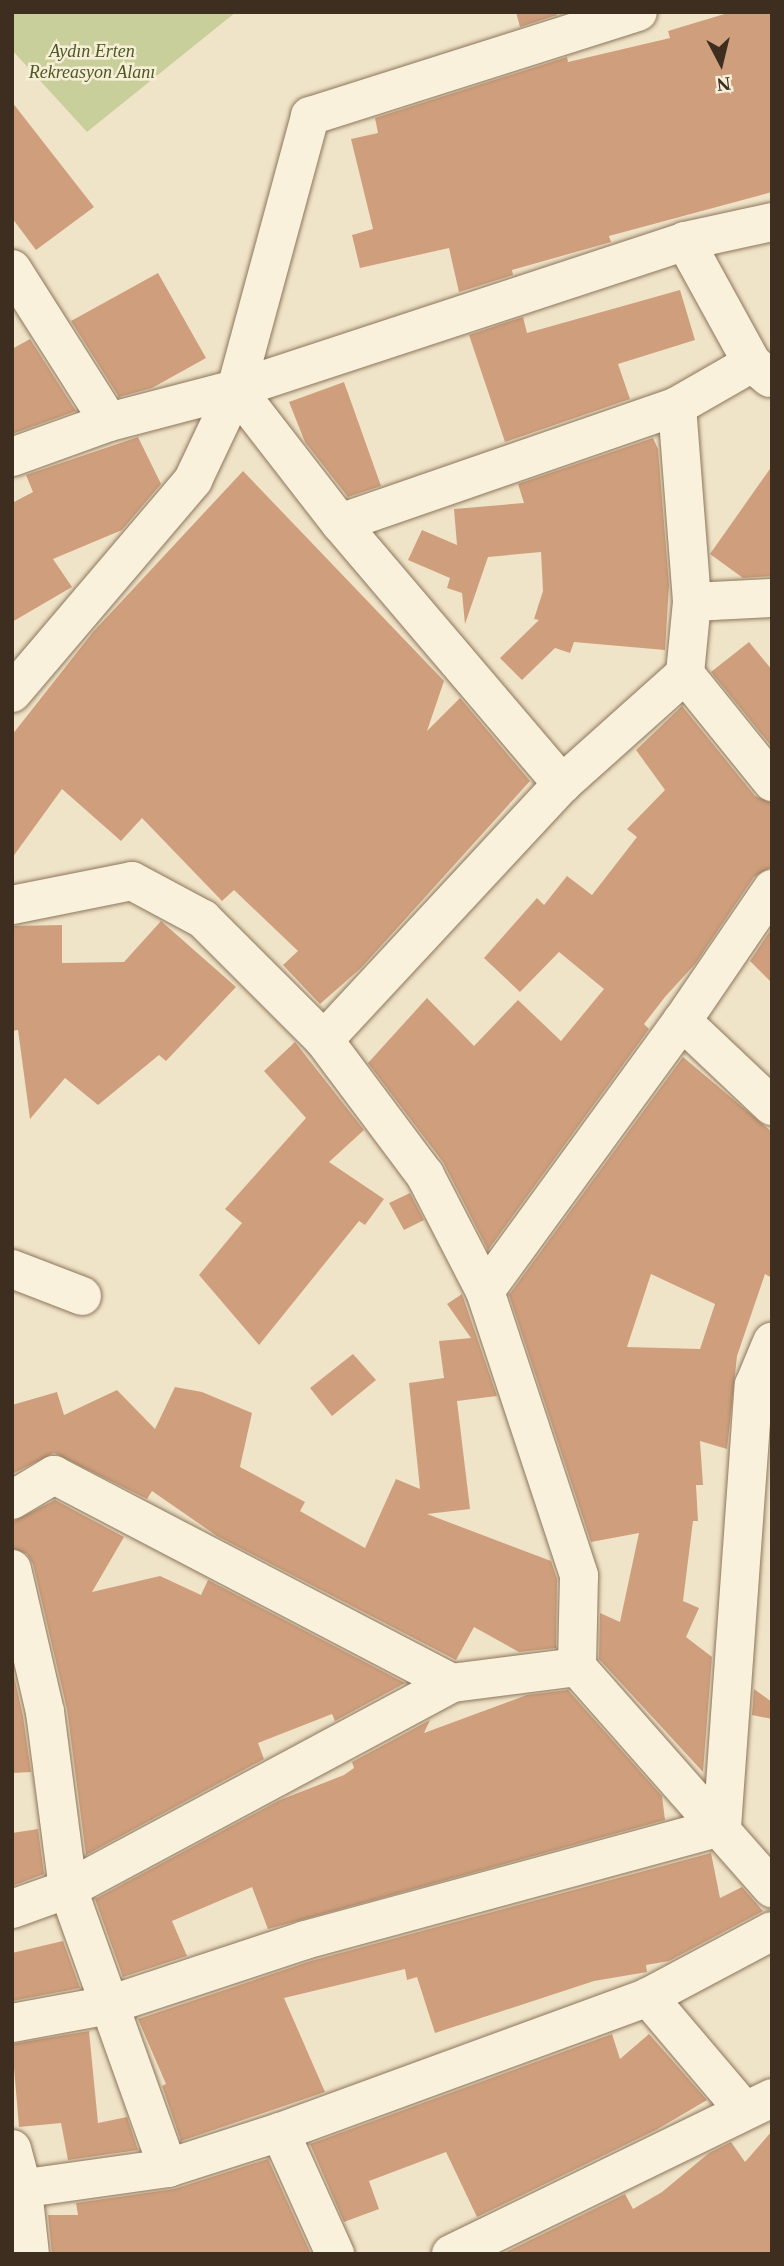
<!DOCTYPE html>
<html>
<head>
<meta charset="utf-8">
<style>
  body { margin:0 }
  #map { position:relative; width:784px; height:2266px; overflow:hidden; background:#f0e4c8; font-family:Georgia,serif }
  div>[style] { position:absolute }
  .green>* { inset:0; background:#c9cf9b }
  .building>* { inset:0; background:#cf9f7d }
  .roads { filter:drop-shadow(0 0 2px #8d765c) drop-shadow(0 0 2px #8d765c) }
  .minor>* { height:38px; margin:-19px; padding:0 19px; transform-origin:19px; border-radius:19px; background:#faf1dc }
  span { translate:-50% -50%; white-space:nowrap; text-align:center; line-height:1.15; -webkit-text-stroke:5px #f7eed8; paint-order:stroke }
  .park-label { font-size:18px; color:#4d5a26; font-style:italic }
  .frame { position:absolute; inset:0; border:14px solid #3d2e20; pointer-events:none }
  .north { position:absolute; left:686px; top:28px; width:70px; height:70px; -webkit-text-stroke:5px #f7eed8; paint-order:stroke; rotate:173deg; font-size:19px; font-weight:700; line-height:28px; text-align:center; color:#3d2e20 }
  .north::after { content:''; display:block; margin:auto; width:24px; height:32px; background:#3d2e20; clip-path:polygon(50% 0,100% 100%,50% 72%,0 100%) }
</style>
</head>
<body>
<div id="map">
  <div class="green">
    <div style="clip-path:polygon(12px 12px,236px 12px,87px 132px,12px 50px)"></div>
  </div>
  <div class="building">
    <div style="clip-path:polygon(516px 12px,556px 12px,557px 15px,520px 27px)"></div>
    <div style="clip-path:polygon(731px 12px,772px 12px,772px 192px,609px 236px,611px 242px,512px 270px,513px 275px,459px 292px,449px 248px,360px 268px,352px 235px,373px 229px,351px 139px,378px 133px,375px 118px,567px 57px,568px 62px,670px 38px,668px 31px)"></div>
    <div style="clip-path:polygon(12px 102px,94px 207px,36px 250px,12px 218px)"></div>
    <div style="clip-path:polygon(158px 273px,206px 358px,152px 388px,119px 397px,71px 321px)"></div>
    <div style="clip-path:polygon(680px 290px,695px 340px,618px 364px,630px 399px,505px 442px,469px 335px,523px 317px,527px 333px)"></div>
    <div style="clip-path:polygon(30px 339px,76px 411px,12px 434px,12px 349px)"></div>
    <div style="clip-path:polygon(344px 382px,381px 486px,348px 497px,305px 442px,289px 402px)"></div>
    <div style="clip-path:polygon(138px 437px,161px 484px,122px 530px,53px 559px,72px 587px,12px 622px,12px 503px,33px 492px,26px 475px)"></div>
    <div style="clip-path:polygon(653px 438px,658px 449px,669px 585px,665px 650px,574px 642px,570px 653px,555px 648px,522px 680px,500px 658px,539px 620px,534px 619px,543px 591px,541px 552px,488px 557px,465px 624px,462px 593px,447px 588px,450px 578px,408px 560px,422px 530px,457px 545px,454px 509px,524px 503px,518px 484px)"></div>
    <div style="clip-path:polygon(772px 466px,772px 576px,743px 578px,710px 554px)"></div>
    <div style="clip-path:polygon(243px 471px,444px 681px,427px 731px,460px 698px,530px 781px,361px 968px,320px 1004px,283px 965px,298px 951px,234px 890px,222px 901px,142px 818px,121px 841px,62px 789px,12px 858px,12px 735px,93px 632px)"></div>
    <div style="clip-path:polygon(749px 642px,772px 670px,772px 747px,711px 672px)"></div>
    <div style="clip-path:polygon(682px 706px,755px 796px,772px 803px,772px 867px,754px 877px,695px 964px,665px 997px,644px 1024px,649px 1029px,488px 1250px,443px 1162px,368px 1063px,427px 998px,474px 1046px,518px 1000px,561px 1041px,604px 989px,559px 952px,520px 992px,484px 958px,537px 898px,544px 905px,567px 876px,592px 895px,637px 837px,627px 829px,665px 790px,636px 750px)"></div>
    <div style="clip-path:polygon(161px 921px,236px 987px,166px 1061px,159px 1055px,98px 1105px,65px 1078px,30px 1119px,18px 1030px,12px 1031px,12px 926px,62px 925px,62px 963px,124px 962px)"></div>
    <div style="clip-path:polygon(772px 928px,772px 983px,750px 961px)"></div>
    <div style="clip-path:polygon(295px 1042px,364px 1130px,329px 1162px,384px 1199px,365px 1225px,359px 1221px,259px 1345px,199px 1275px,242px 1223px,225px 1209px,306px 1118px,264px 1071px)"></div>
    <div style="clip-path:polygon(evenodd,683px 1057px,772px 1132px,772px 1278px,765px 1274px,737px 1356px,727px 1449px,700px 1441px,703px 1485px,696px 1485px,698px 1521px,693px 1521px,683px 1601px,699px 1608px,686px 1637px,712px 1657px,703px 1772px,599px 1659px,600px 1613px,620px 1622px,639px 1533px,591px 1542px,509px 1295px,683px 1057px,651px 1274px,715px 1304px,700px 1349px,627px 1347px,651px 1274px)"></div>
    <div style="clip-path:polygon(410px 1193px,424px 1220px,404px 1230px,389px 1203px)"></div>
    <div style="clip-path:polygon(462px 1294px,497px 1396px,457px 1401px,470px 1509px,427px 1514px,551px 1561px,557px 1579px,556px 1648px,519px 1652px,474px 1627px,456px 1660px,217px 1536px,152px 1491px,147px 1499px,54px 1453px,12px 1474px,12px 1405px,57px 1392px,64px 1415px,117px 1390px,155px 1429px,175px 1387px,202px 1392px,252px 1413px,240px 1467px,305px 1502px,300px 1511px,365px 1548px,396px 1479px,420px 1489px,409px 1383px,444px 1378px,439px 1341px,471px 1338px,447px 1304px)"></div>
    <div style="clip-path:polygon(353px 1354px,376px 1380px,332px 1416px,310px 1388px)"></div>
    <div style="clip-path:polygon(55px 1500px,124px 1537px,92px 1592px,160px 1576px,201px 1595px,208px 1580px,405px 1683px,335px 1721px,332px 1714px,258px 1743px,264px 1759px,86px 1855px,67px 1709px,33px 1564px,27px 1554px,12px 1548px,12px 1522px)"></div>
    <div style="clip-path:polygon(12px 1667px,23px 1716px,31px 1772px,12px 1773px)"></div>
    <div style="clip-path:polygon(754px 1689px,772px 1702px,772px 1719px,752px 1715px)"></div>
    <div style="clip-path:polygon(568px 1690px,662px 1796px,665px 1820px,268px 1929px,252px 1887px,172px 1921px,187px 1956px,123px 1977px,95px 1899px,280px 1800px,344px 1775px,354px 1768px,352px 1762px,430px 1720px,424px 1733px,527px 1695px)"></div>
    <div style="clip-path:polygon(38px 1829px,44px 1874px,12px 1886px,12px 1833px)"></div>
    <div style="clip-path:polygon(711px 1853px,720px 1898px,742px 1887px,763px 1911px,669px 1961px,646px 1965px,647px 1972px,594px 1981px,435px 2033px,417px 1977px,407px 1980px,405px 1969px,284px 1998px,325px 2092px,181px 2141px,162px 2086px,166px 2084px,138px 2019px,311px 1961px)"></div>
    <div style="clip-path:polygon(63px 1941px,80px 1988px,12px 2001px,12px 1953px)"></div>
    <div style="clip-path:polygon(89px 2031px,98px 2123px,127px 2117px,138px 2150px,68px 2160px,61px 2123px,19px 2127px,12px 2044px)"></div>
    <div style="clip-path:polygon(612px 2034px,620px 2059px,649px 2034px,707px 2100px,656px 2130px,477px 2217px,446px 2152px,369px 2181px,379px 2209px,344px 2222px,310px 2144px)"></div>
    <div style="clip-path:polygon(772px 2131px,772px 2254px,502px 2254px,625px 2194px,633px 2209px,662px 2192px,709px 2153px,731px 2142px,745px 2162px)"></div>
    <div style="clip-path:polygon(268px 2159px,311px 2254px,52px 2254px,48px 2215px,78px 2215px,76px 2203px,174px 2189px)"></div>
  </div>
  <div class="roads">
    <div class="minor">
      <div style="left:685px;top:241px;width:139px;rotate:61.2deg"></div>
      <div style="left:752px;top:363px;width:23px;rotate:40deg"></div>
      <div style="left:12px;top:269px;width:181px;rotate:57.6deg"></div>
      <div style="left:236px;top:389px;width:170px;rotate:52.2deg"></div>
      <div style="left:340px;top:523px;width:343px;rotate:49.6deg"></div>
      <div style="left:562px;top:784px;width:165px;rotate:-41.8deg"></div>
      <div style="left:685px;top:674px;width:139px;rotate:51.1deg"></div>
      <div style="left:677px;top:406px;width:197px;rotate:85.6deg"></div>
      <div style="left:692px;top:602px;width:72px;rotate:95.6deg"></div>
      <div style="left:12px;top:457px;width:103px;rotate:-19.8deg"></div>
      <div style="left:109px;top:422px;width:131px;rotate:-14.6deg"></div>
      <div style="left:236px;top:389px;width:473px;rotate:-18.2deg"></div>
      <div style="left:685px;top:241px;width:89px;rotate:-12.3deg"></div>
      <div style="left:340px;top:523px;width:357px;rotate:-19.1deg"></div>
      <div style="left:677px;top:406px;width:86px;rotate:-29.8deg"></div>
      <div style="left:692px;top:602px;width:80px;rotate:-2.9deg"></div>
      <div style="left:12px;top:693px;width:280px;rotate:-49.6deg"></div>
      <div style="left:193px;top:480px;width:101px;rotate:-64.7deg"></div>
      <div style="left:236px;top:389px;width:283px;rotate:-74.8deg"></div>
      <div style="left:310px;top:116px;width:344px;rotate:-17.6deg"></div>
      <div style="left:12px;top:905px;width:122px;rotate:-11.3deg"></div>
      <div style="left:132px;top:881px;width:81px;rotate:28.2deg"></div>
      <div style="left:203px;top:919px;width:171px;rotate:45deg"></div>
      <div style="left:324px;top:1040px;width:169px;rotate:53.2deg"></div>
      <div style="left:425px;top:1175px;width:131px;rotate:62.7deg"></div>
      <div style="left:485px;top:1291px;width:300px;rotate:71.7deg"></div>
      <div style="left:579px;top:1576px;width:91px;rotate:91.3deg"></div>
      <div style="left:682px;top:1021px;width:124px;rotate:43.4deg"></div>
      <div style="left:324px;top:1040px;width:350px;rotate:-47.1deg"></div>
      <div style="left:12px;top:1269px;width:75px;rotate:21.1deg"></div>
      <div style="left:485px;top:1291px;width:334px;rotate:-53.9deg"></div>
      <div style="left:682px;top:1021px;width:160px;rotate:-55.7deg"></div>
      <div style="left:12px;top:1500px;width:49px;rotate:-30.8deg"></div>
      <div style="left:54px;top:1475px;width:449px;rotate:27.6deg"></div>
      <div style="left:452px;top:1683px;width:126px;rotate:-7.3deg"></div>
      <div style="left:577px;top:1667px;width:295px;rotate:48.6deg"></div>
      <div style="left:12px;top:1569px;width:147px;rotate:77deg"></div>
      <div style="left:45px;top:1712px;width:178px;rotate:82.6deg"></div>
      <div style="left:68px;top:1889px;width:296px;rotate:70.3deg"></div>
      <div style="left:12px;top:1909px;width:59px;rotate:-19.7deg"></div>
      <div style="left:68px;top:1889px;width:436px;rotate:-28.2deg"></div>
      <div style="left:648px;top:1997px;width:148px;rotate:49.7deg"></div>
      <div style="left:12px;top:2023px;width:99px;rotate:-10.5deg"></div>
      <div style="left:109px;top:2005px;width:206px;rotate:-18.3deg"></div>
      <div style="left:305px;top:1940px;width:432px;rotate:-15.2deg"></div>
      <div style="left:722px;top:1827px;width:443px;rotate:-85.9deg"></div>
      <div style="left:754px;top:1385px;width:47px;rotate:-67.3deg"></div>
      <div style="left:280px;top:2132px;width:134px;rotate:65.7deg"></div>
      <div style="left:12px;top:2149px;width:42px;rotate:75deg"></div>
      <div style="left:23px;top:2190px;width:64px;rotate:83.8deg"></div>
      <div style="left:12px;top:2190px;width:158px;rotate:-8deg"></div>
      <div style="left:168px;top:2168px;width:118px;rotate:-17.8deg"></div>
      <div style="left:280px;top:2132px;width:392px;rotate:-20.1deg"></div>
      <div style="left:648px;top:1997px;width:140px;rotate:-28deg"></div>
      <div style="left:451px;top:2254px;width:357px;rotate:-25.9deg"></div>
    </div>
  </div>
  <div class="park-label">
    <span style="left:92px;top:62px">Aydın Erten<br>Rekreasyon Alanı</span>
  </div>
  <div class="frame"></div>
  <div class="north">N</div>
</div>
</body>
</html>
